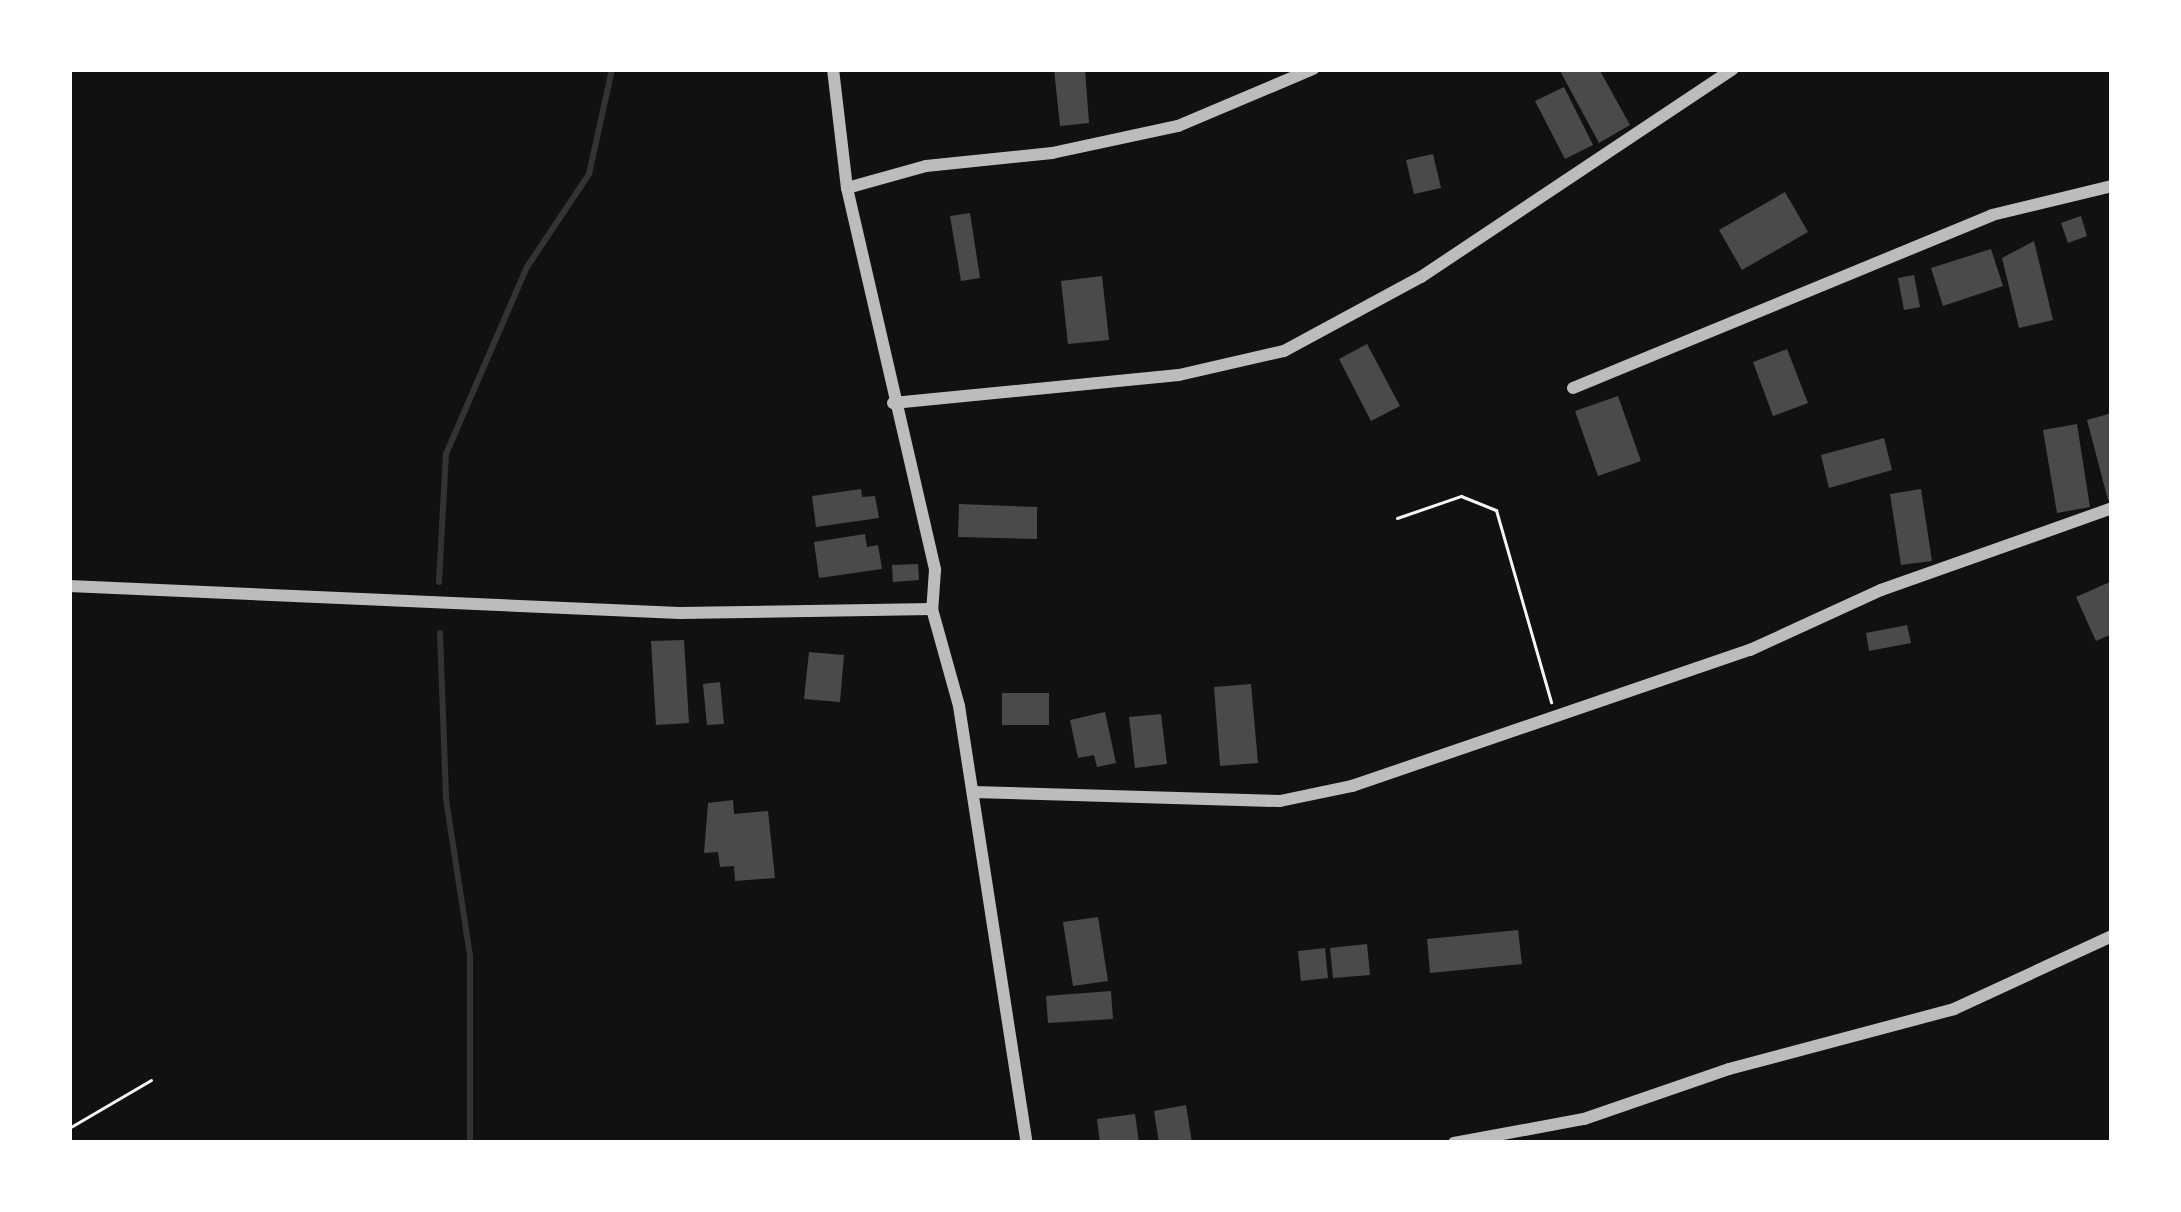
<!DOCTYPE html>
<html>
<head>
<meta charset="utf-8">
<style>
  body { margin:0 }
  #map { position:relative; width:2181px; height:1212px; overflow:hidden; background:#111; font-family:Montserrat,sans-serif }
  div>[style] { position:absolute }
  .stream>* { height:6px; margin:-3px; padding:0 3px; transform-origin:3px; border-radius:3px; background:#333 }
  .building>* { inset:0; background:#4a4a4a }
  .path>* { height:3px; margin:-1.5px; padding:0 1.5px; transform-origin:1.5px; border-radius:1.5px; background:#f5f5f5 }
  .minor>* { height:12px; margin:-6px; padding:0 6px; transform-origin:6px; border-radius:6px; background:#bcbcbc }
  span { translate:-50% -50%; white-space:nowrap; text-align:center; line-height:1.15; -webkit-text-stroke:12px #fff; paint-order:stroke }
  .frame { position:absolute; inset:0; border:72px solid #fff; pointer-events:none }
</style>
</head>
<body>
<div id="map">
  <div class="stream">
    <div style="left:439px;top:582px;width:128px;rotate:-86.9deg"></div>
    <div style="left:446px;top:454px;width:204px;rotate:-66.6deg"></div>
    <div style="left:527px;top:267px;width:112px;rotate:-56.3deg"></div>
    <div style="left:589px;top:174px;width:107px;rotate:-77.6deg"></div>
    <div style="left:440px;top:633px;width:166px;rotate:87.9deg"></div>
    <div style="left:446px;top:799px;width:159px;rotate:81.3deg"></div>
    <div style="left:470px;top:956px;width:187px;rotate:90deg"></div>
  </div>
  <div class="building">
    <div style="clip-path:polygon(1054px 69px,1085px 69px,1089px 123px,1060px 126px)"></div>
    <div style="clip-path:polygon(1559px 69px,1599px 69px,1630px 125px,1599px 143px)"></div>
    <div style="clip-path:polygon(1564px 87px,1593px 145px,1565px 159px,1535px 101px)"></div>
    <div style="clip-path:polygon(1433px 154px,1441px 188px,1414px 194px,1406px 160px)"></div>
    <div style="clip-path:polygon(1785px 192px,1808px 232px,1742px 270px,1719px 230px)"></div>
    <div style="clip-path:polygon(970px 213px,980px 278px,961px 281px,950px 216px)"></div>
    <div style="clip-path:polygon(2081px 216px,2087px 236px,2068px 243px,2061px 223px)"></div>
    <div style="clip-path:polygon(2034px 241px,2053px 320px,2019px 328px,2002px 258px)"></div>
    <div style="clip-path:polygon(1991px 249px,2003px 286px,1943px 306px,1931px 268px)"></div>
    <div style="clip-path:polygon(1914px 275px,1920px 307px,1904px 310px,1898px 278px)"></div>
    <div style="clip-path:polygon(1102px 276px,1109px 340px,1068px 344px,1061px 281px)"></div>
    <div style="clip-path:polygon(1367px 344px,1400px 406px,1371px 421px,1339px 359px)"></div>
    <div style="clip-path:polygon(1787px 349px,1808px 403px,1773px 416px,1753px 362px)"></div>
    <div style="clip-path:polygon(1618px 396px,1641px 461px,1598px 476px,1575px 411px)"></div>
    <div style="clip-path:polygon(2112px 413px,2112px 499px,2108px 500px,2087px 420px)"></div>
    <div style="clip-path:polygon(2077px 424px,2090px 507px,2057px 513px,2043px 430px)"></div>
    <div style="clip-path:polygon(1884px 438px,1892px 470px,1829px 488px,1821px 455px)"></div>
    <div style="clip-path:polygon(861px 489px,862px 497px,875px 496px,879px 518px,816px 527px,812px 496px)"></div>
    <div style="clip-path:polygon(1921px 489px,1932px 561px,1901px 565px,1890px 494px)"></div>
    <div style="clip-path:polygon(959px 504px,1037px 507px,1037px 539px,958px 537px)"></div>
    <div style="clip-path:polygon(865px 534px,867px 547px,878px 545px,882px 569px,819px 578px,814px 542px)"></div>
    <div style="clip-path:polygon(918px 564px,919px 580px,893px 582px,892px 565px)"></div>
    <div style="clip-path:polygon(2112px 581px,2112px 634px,2096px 641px,2076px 597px)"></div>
    <div style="clip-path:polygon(1907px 625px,1911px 643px,1869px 651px,1866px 633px)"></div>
    <div style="clip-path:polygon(684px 640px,689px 723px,656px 725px,651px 641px)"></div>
    <div style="clip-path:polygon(809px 652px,844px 655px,840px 702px,804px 699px)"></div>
    <div style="clip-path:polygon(720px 682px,724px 724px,707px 725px,703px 684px)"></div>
    <div style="clip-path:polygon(1251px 684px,1258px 763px,1220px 766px,1214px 687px)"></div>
    <div style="clip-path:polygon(1002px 693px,1049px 693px,1049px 725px,1002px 725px)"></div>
    <div style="clip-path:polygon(1105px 712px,1116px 763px,1097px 767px,1094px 755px,1078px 758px,1070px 720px)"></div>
    <div style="clip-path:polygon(1161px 714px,1167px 764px,1135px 768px,1129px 717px)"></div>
    <div style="clip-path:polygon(733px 800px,734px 814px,768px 811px,775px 878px,735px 881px,734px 866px,720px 867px,718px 852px,704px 853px,708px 803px)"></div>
    <div style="clip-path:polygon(1098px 917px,1108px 981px,1073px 986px,1063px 922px)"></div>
    <div style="clip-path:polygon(1518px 930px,1522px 964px,1430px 973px,1427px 939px)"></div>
    <div style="clip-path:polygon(1367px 944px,1370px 975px,1333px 978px,1330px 948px)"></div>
    <div style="clip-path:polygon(1325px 948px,1328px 978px,1301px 981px,1298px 951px)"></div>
    <div style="clip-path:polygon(1111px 991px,1113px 1019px,1048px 1023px,1046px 996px)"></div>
    <div style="clip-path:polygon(1186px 1105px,1192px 1143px,1159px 1143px,1154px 1111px)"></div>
    <div style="clip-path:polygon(1135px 1114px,1139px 1143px,1100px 1143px,1097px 1119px)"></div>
  </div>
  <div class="path">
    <div style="left:1397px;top:518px;width:68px;rotate:-19deg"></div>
    <div style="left:1461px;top:496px;width:38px;rotate:22deg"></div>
    <div style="left:1496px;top:510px;width:200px;rotate:74deg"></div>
    <div style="left:69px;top:1128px;width:95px;rotate:-30.3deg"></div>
  </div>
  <div class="minor">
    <div style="left:833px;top:69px;width:120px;rotate:83.3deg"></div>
    <div style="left:847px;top:188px;width:392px;rotate:77deg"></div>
    <div style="left:935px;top:570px;width:39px;rotate:94deg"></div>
    <div style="left:932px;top:609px;width:101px;rotate:74.4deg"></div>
    <div style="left:959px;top:706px;width:442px;rotate:81.2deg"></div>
    <div style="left:847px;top:188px;width:82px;rotate:-15.6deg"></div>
    <div style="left:926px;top:166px;width:127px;rotate:-5.9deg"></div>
    <div style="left:1052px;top:153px;width:129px;rotate:-12.1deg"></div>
    <div style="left:1178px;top:126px;width:147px;rotate:-22.9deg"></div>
    <div style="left:1573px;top:388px;width:453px;rotate:-22.4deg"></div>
    <div style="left:1992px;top:215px;width:123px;rotate:-13.6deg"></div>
    <div style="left:893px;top:403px;width:287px;rotate:-5.6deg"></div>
    <div style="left:1179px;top:375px;width:108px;rotate:-12.9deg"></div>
    <div style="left:1284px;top:351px;width:156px;rotate:-28.4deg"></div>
    <div style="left:1421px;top:277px;width:375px;rotate:-33.7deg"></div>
    <div style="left:69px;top:586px;width:611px;rotate:2.53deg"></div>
    <div style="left:679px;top:613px;width:253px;rotate:-0.9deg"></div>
    <div style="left:973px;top:792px;width:307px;rotate:1.7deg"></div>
    <div style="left:1280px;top:801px;width:74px;rotate:-11.8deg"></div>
    <div style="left:1352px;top:786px;width:421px;rotate:-18.9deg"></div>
    <div style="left:1750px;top:650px;width:144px;rotate:-24.6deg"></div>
    <div style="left:1881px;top:590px;width:245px;rotate:-19.5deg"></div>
    <div style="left:1454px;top:1143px;width:132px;rotate:-10.5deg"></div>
    <div style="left:1584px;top:1119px;width:153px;rotate:-19deg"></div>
    <div style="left:1729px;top:1069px;width:233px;rotate:-14.9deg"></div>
    <div style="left:1954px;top:1009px;width:174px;rotate:-24.8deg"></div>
  </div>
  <div class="frame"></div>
</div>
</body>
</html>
